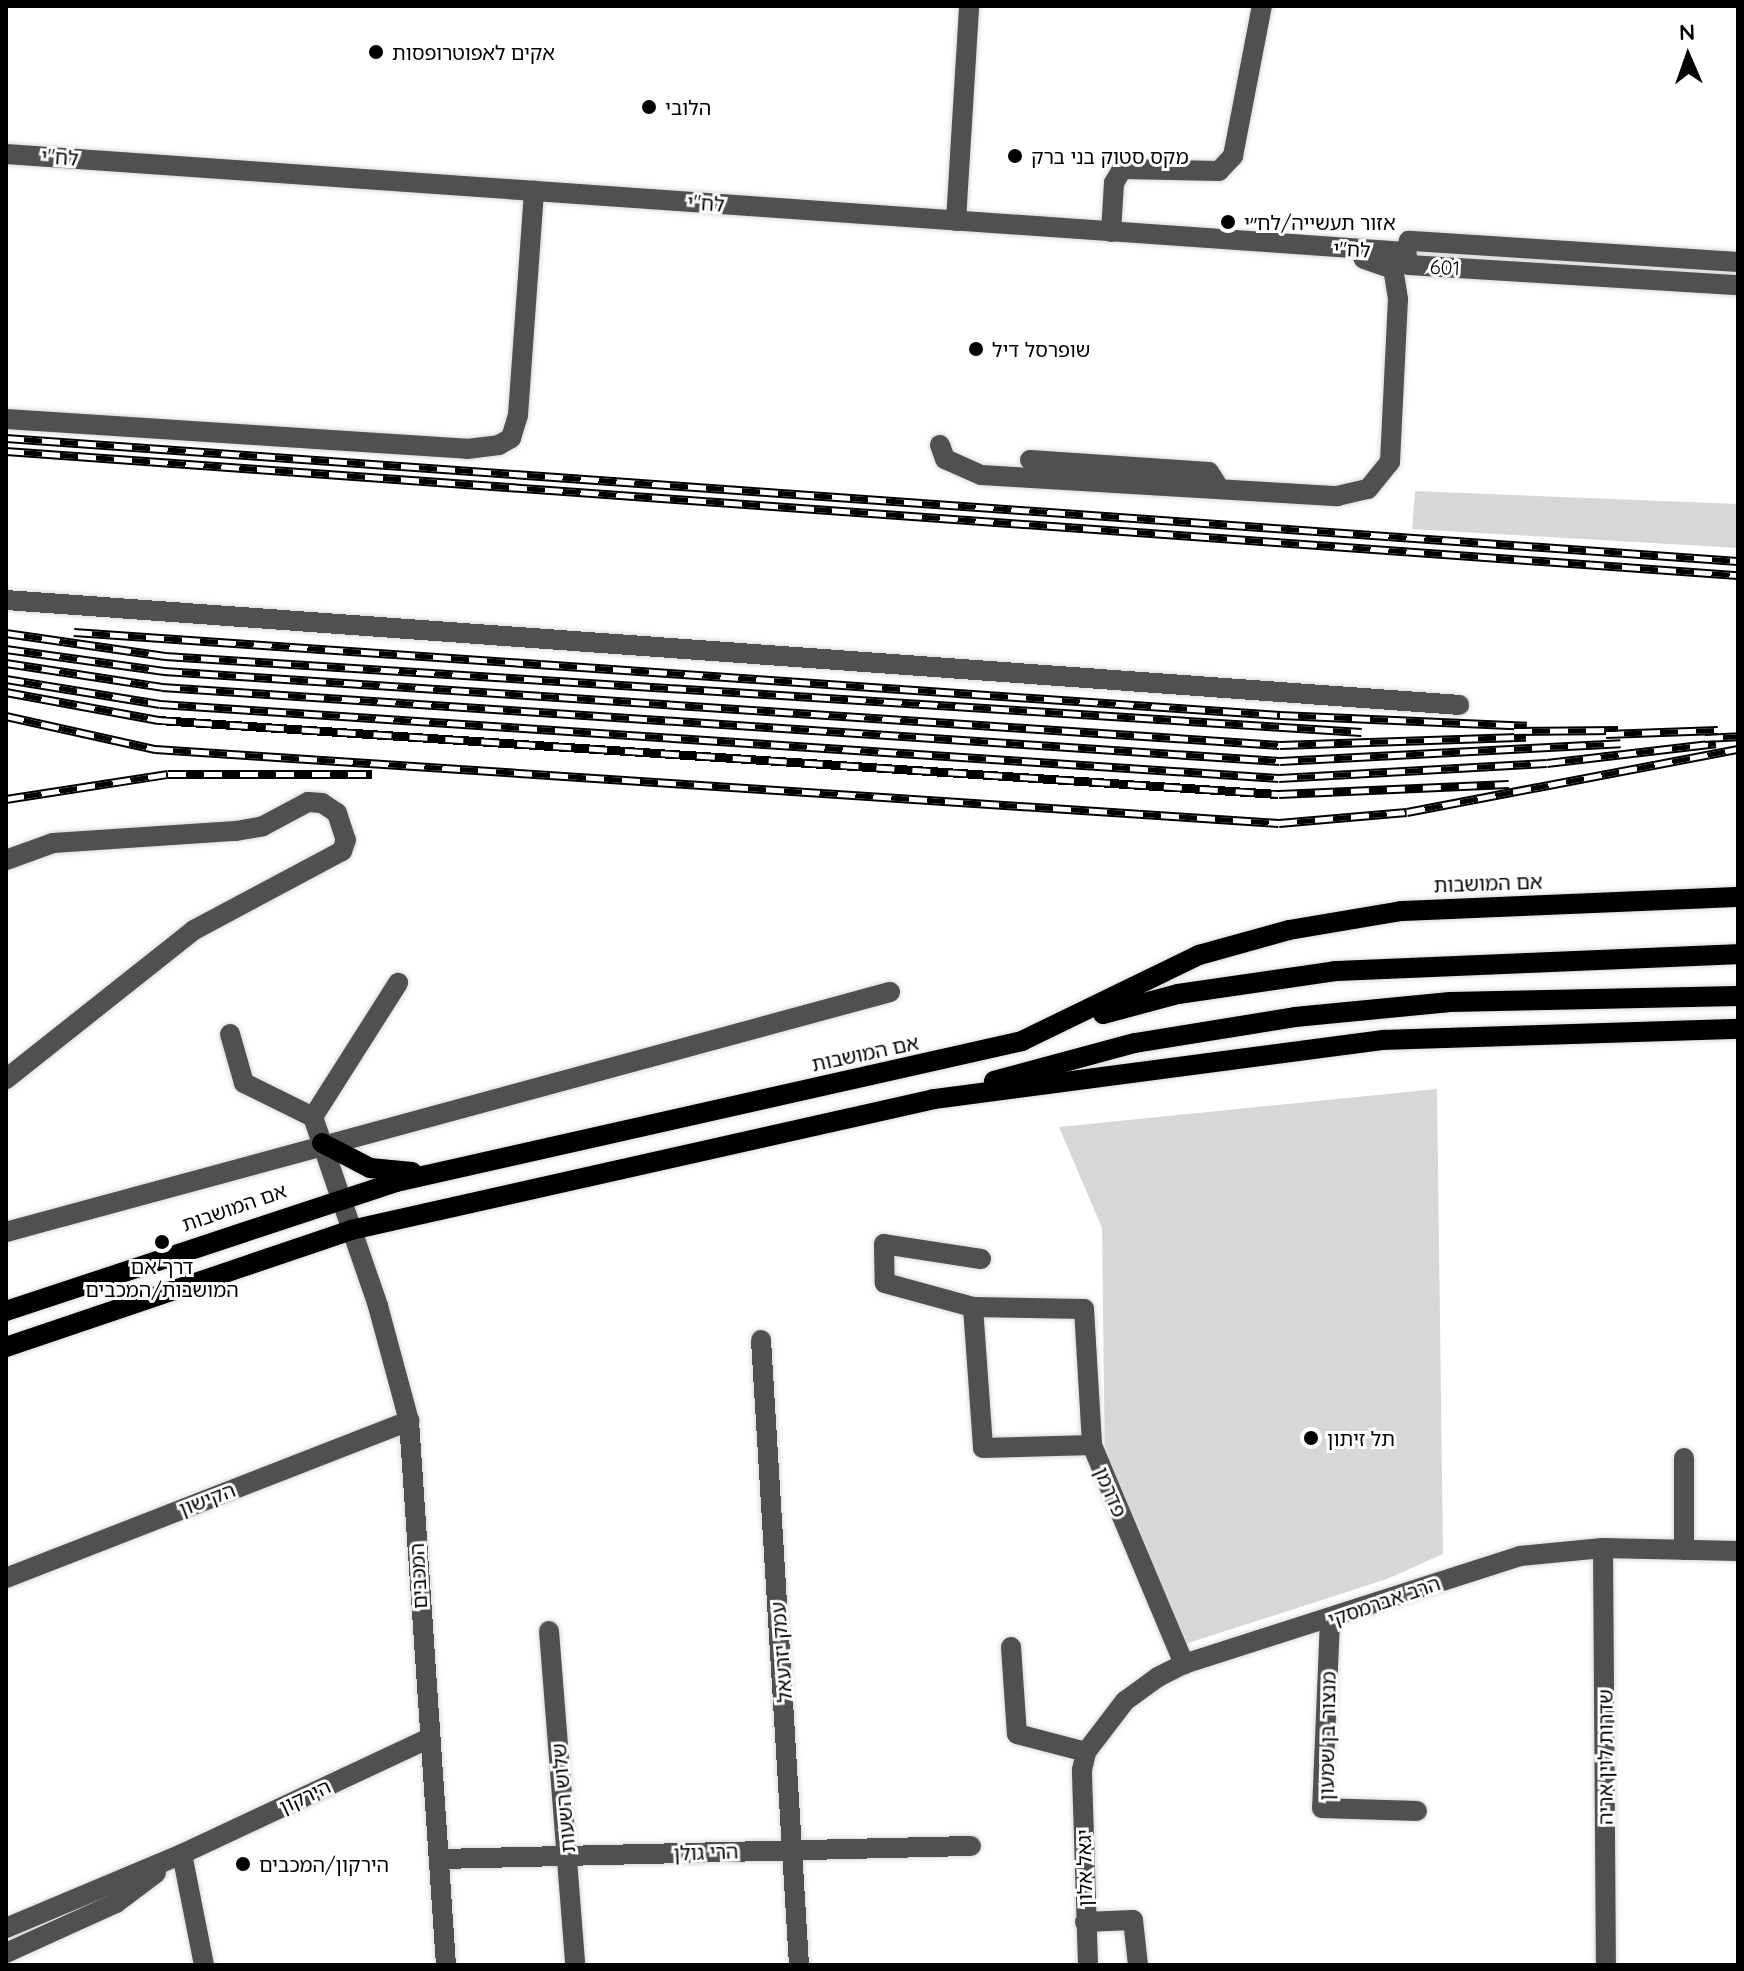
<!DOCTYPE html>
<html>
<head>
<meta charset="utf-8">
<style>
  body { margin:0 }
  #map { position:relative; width:1744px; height:1971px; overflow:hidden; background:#fff; font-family:Quicksand,"Noto Sans Hebrew",sans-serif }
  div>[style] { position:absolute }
  .green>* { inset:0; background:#d7d7d7 }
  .roads { filter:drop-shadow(0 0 2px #dbdbdb) drop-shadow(0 0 2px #dbdbdb) }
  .minor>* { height:20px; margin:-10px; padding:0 10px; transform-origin:10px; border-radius:10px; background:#505050 }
  .major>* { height:20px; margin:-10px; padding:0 10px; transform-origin:10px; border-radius:10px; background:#000 }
  .rail>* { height:9px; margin-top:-4.5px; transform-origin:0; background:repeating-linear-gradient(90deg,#fff 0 18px,#000 0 36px); box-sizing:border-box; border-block:2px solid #000 }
  .dots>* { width:22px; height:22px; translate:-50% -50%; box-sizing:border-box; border:4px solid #fff; border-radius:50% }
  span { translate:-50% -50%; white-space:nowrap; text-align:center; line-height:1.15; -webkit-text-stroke:6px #fff; paint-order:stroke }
  .poi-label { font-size:20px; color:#000 }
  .left { translate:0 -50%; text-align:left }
  .street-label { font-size:20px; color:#000 }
  .frame { position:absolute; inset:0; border:8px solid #000; pointer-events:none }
  .north { position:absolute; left:1648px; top:16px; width:80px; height:80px; -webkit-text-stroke:6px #fff; paint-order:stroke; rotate:358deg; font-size:22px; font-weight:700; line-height:32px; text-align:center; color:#000 }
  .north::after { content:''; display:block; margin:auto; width:28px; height:36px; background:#000; clip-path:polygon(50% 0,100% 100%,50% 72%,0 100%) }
</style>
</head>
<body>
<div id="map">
  <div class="green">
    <div style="clip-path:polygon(1415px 491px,1738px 504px,1738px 548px,1412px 529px)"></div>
    <div style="clip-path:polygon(1437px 1089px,1443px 1554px,1387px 1579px,1182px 1645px,1105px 1468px,1102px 1228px,1059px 1127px)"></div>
  </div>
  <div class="roads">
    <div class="minor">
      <div style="left:6px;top:154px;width:1403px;rotate:4deg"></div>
      <div style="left:956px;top:221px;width:215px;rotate:-86.5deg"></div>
      <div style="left:1111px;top:232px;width:49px;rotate:-86.5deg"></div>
      <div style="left:1114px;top:183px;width:16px;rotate:-60deg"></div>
      <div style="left:1122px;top:169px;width:97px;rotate:1.2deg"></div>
      <div style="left:1219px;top:171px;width:21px;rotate:-47deg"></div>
      <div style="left:1233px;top:156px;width:153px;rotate:-79.1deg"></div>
      <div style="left:1738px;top:262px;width:330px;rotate:-176.3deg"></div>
      <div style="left:1409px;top:241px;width:11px;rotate:105deg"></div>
      <div style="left:1406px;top:252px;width:13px;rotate:77deg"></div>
      <div style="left:1409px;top:265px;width:330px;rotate:3.5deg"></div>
      <div style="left:6px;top:419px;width:462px;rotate:3.7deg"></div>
      <div style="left:467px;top:449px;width:32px;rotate:-7deg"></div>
      <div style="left:499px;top:445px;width:14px;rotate:-30deg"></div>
      <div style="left:511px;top:438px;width:24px;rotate:-73deg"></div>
      <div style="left:518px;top:415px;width:225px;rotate:-85.9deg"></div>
      <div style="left:940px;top:445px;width:15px;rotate:70deg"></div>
      <div style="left:945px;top:459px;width:39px;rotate:24deg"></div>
      <div style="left:981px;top:475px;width:357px;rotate:3.4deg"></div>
      <div style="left:1337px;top:496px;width:32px;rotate:-13deg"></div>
      <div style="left:1368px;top:489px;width:35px;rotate:-51deg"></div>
      <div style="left:1390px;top:462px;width:163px;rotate:-87.2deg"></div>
      <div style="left:1398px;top:299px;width:30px;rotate:-99deg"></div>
      <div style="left:1393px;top:269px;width:31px;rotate:-161deg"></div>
      <div style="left:1030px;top:460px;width:179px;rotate:3.8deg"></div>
      <div style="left:1209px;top:472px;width:19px;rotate:58deg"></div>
      <div style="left:6px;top:600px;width:1457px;rotate:4.13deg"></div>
      <div style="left:6px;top:860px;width:50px;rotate:-19.9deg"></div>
      <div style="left:53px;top:843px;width:183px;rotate:-3.8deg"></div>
      <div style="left:236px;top:831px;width:27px;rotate:-10deg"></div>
      <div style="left:263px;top:826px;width:51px;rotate:-28.1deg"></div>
      <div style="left:308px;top:802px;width:14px;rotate:4deg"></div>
      <div style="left:322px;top:803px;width:18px;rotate:34deg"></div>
      <div style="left:337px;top:813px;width:28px;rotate:72deg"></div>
      <div style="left:346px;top:840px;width:12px;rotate:110deg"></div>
      <div style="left:342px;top:851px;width:168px;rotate:151.9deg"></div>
      <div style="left:194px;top:930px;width:240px;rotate:141.6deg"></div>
      <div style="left:230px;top:1034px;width:51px;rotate:74.1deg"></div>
      <div style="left:244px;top:1083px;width:77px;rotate:26.2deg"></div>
      <div style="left:313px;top:1117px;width:200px;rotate:71deg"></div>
      <div style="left:378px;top:1306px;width:119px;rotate:74.9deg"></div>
      <div style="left:409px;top:1421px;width:545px;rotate:86.11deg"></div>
      <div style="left:313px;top:1117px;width:159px;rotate:-57.6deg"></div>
      <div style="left:6px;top:1232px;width:916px;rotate:-15.19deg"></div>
      <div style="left:981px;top:1259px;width:98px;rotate:-171.2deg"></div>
      <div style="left:884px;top:1244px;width:39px;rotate:89deg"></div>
      <div style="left:885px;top:1283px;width:91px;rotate:15.3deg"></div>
      <div style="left:973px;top:1307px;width:111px;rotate:1deg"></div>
      <div style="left:1084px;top:1309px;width:136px;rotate:86.6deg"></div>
      <div style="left:1092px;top:1445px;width:238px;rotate:67.2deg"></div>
      <div style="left:973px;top:1307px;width:141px;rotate:85.9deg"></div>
      <div style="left:983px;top:1448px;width:109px;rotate:-1.6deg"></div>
      <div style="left:761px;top:1340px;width:626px;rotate:86.52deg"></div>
      <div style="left:1603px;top:1548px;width:417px;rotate:89.6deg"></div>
      <div style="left:1684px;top:1550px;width:92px;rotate:-90deg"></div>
      <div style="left:6px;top:1578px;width:433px;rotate:-21.3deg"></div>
      <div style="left:1330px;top:1620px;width:188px;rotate:92.4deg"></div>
      <div style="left:1322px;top:1808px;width:95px;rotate:1.8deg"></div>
      <div style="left:549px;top:1631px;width:335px;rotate:85.5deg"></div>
      <div style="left:1011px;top:1647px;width:87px;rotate:86.1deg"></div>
      <div style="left:1017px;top:1734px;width:71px;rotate:14.6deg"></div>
      <div style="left:182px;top:1854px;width:113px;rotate:78.8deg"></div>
      <div style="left:441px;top:1859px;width:530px;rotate:-1.41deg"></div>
      <div style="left:1085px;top:1922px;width:48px;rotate:-2.4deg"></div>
      <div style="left:1133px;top:1920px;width:45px;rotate:83.7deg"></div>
      <div style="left:6px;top:1928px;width:191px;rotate:-22.8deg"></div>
      <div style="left:182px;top:1854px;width:272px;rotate:-25.1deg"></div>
      <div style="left:6px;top:1953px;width:121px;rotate:-24.4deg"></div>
      <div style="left:116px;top:1903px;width:50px;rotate:-36.9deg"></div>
      <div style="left:1088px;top:1965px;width:195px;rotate:-91.8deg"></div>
      <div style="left:1082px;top:1770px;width:18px;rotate:-77deg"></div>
      <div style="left:1086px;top:1752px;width:64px;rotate:-52.6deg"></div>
      <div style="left:1125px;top:1701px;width:41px;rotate:-36deg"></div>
      <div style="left:1158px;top:1677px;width:29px;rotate:-27deg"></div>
      <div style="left:1184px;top:1664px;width:353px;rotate:-17.8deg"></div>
      <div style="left:1520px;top:1556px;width:83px;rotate:-5.5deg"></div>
      <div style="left:1603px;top:1548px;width:135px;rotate:1.3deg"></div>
    </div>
    <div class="major">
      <div style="left:1103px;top:1014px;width:78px;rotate:-14.9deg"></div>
      <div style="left:1178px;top:994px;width:159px;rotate:-8.3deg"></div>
      <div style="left:1335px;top:971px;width:403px;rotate:-2.4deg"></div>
      <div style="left:994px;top:1081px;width:146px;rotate:-15.1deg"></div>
      <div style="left:1135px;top:1043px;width:162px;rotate:-9.2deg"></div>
      <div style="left:1295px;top:1017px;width:156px;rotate:-5.5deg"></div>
      <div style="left:1450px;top:1002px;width:288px;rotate:-1.2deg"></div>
      <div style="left:322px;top:1143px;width:54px;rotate:27.5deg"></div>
      <div style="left:370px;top:1168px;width:42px;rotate:5.4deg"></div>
      <div style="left:6px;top:1311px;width:411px;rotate:-18.3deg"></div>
      <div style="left:396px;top:1182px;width:642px;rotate:-12.69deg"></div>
      <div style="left:1022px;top:1041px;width:197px;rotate:-25.9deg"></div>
      <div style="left:1199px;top:955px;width:93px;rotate:-15.5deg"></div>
      <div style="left:1289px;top:930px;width:114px;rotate:-9.6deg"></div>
      <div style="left:1401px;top:911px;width:337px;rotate:-2.4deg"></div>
      <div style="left:6px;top:1347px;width:364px;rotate:-18.7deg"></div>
      <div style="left:351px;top:1230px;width:598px;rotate:-12.66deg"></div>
      <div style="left:934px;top:1099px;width:453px;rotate:-7.5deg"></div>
      <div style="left:1383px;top:1040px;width:355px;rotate:-1.8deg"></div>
    </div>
  </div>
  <div class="rail">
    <div style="left:6px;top:438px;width:1736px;rotate:4.06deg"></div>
    <div style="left:6px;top:451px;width:1736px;rotate:4.1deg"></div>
    <div style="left:74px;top:632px;width:1209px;rotate:3.94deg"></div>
    <div style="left:1280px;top:715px;width:247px;rotate:2.5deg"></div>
    <div style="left:6px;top:633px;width:161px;rotate:8.2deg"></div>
    <div style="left:165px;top:656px;width:1199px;rotate:3.63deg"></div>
    <div style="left:6px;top:649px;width:160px;rotate:7.9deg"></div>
    <div style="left:164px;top:671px;width:1118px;rotate:3.79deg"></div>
    <div style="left:1280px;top:745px;width:246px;rotate:-1.9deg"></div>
    <div style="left:6px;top:663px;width:158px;rotate:8.7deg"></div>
    <div style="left:162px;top:687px;width:1120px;rotate:3.79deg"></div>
    <div style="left:1280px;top:761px;width:341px;rotate:-3deg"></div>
    <div style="left:6px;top:679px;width:156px;rotate:9.2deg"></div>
    <div style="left:160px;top:704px;width:1121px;rotate:3.78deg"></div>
    <div style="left:1279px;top:778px;width:268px;rotate:-3.2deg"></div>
    <div style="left:1547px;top:763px;width:170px;rotate:-6.7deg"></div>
    <div style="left:6px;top:692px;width:155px;rotate:10.4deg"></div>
    <div style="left:158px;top:720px;width:1123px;rotate:3.78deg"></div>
    <div style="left:1279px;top:794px;width:230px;rotate:-2.5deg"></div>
    <div style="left:6px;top:716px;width:153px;rotate:12.5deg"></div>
    <div style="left:155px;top:749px;width:1126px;rotate:3.77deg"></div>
    <div style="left:1279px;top:823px;width:128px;rotate:-4.9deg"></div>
    <div style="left:1407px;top:812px;width:337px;rotate:-10.8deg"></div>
    <div style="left:1514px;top:731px;width:104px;rotate:-0.6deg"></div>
    <div style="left:1606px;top:734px;width:112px;rotate:-2deg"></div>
    <div style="left:1705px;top:738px;width:33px;rotate:-3deg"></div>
    <div style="left:6px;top:799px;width:164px;rotate:-8.8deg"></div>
    <div style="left:168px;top:774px;width:204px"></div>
  </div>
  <div class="dots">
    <div style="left:376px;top:52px;background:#000"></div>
    <div style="left:649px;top:107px;background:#000"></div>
    <div style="left:1015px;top:156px;background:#000"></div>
    <div style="left:1228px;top:222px;background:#000"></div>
    <div style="left:976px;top:349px;background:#000"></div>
    <div style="left:162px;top:1242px;background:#000"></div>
    <div style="left:1311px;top:1438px;background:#000"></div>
    <div style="left:243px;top:1864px;background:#000"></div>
  </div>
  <div class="poi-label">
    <span class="left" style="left:392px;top:52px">אקים לאפוטרופסות</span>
    <span class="left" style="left:665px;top:107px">הלובי</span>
    <span class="left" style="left:1031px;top:156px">מקס סטוק בני ברק</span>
    <span class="left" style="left:1244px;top:222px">אזור תעשייה/לח״י</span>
    <span class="left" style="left:992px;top:349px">שופרסל דיל</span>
    <span style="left:162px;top:1278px">דרך אם<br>המושבות/המכבים</span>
    <span class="left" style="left:1327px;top:1438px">תל זיתון</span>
    <span class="left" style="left:259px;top:1864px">הירקון/המכבים</span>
  </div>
  <div class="street-label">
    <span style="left:60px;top:157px;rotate:4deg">לח"י</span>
    <span style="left:706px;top:203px;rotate:4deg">לח"י</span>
    <span style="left:1352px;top:249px;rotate:3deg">לח"י</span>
    <span style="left:1445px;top:267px;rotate:3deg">601</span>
    <span style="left:1488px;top:883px;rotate:-2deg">אם המושבות</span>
    <span style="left:865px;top:1053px;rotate:-12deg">אם המושבות</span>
    <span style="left:234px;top:1207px;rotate:-19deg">אם המושבות</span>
    <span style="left:1111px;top:1492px;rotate:67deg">פדרמן</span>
    <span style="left:207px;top:1499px;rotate:-21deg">הקישון</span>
    <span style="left:418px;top:1576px;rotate:-93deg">המכבים</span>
    <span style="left:1384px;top:1601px;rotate:-19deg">הרב אברמסקי</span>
    <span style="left:781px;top:1652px;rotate:-94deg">עמק יזרעאל</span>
    <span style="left:1327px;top:1736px;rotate:-89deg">מנצור בן שמעון</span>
    <span style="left:1605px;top:1757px;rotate:-90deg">שדרות לוין אריה</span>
    <span style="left:305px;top:1796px;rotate:-25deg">הירקון</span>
    <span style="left:563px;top:1798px;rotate:-95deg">שלוש השעות</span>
    <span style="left:706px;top:1852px;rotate:-2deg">הרי גולן</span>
    <span style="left:1084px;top:1868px;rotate:-91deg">יגאל אלון</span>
  </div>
  <div class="frame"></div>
  <div class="north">N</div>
</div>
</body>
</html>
